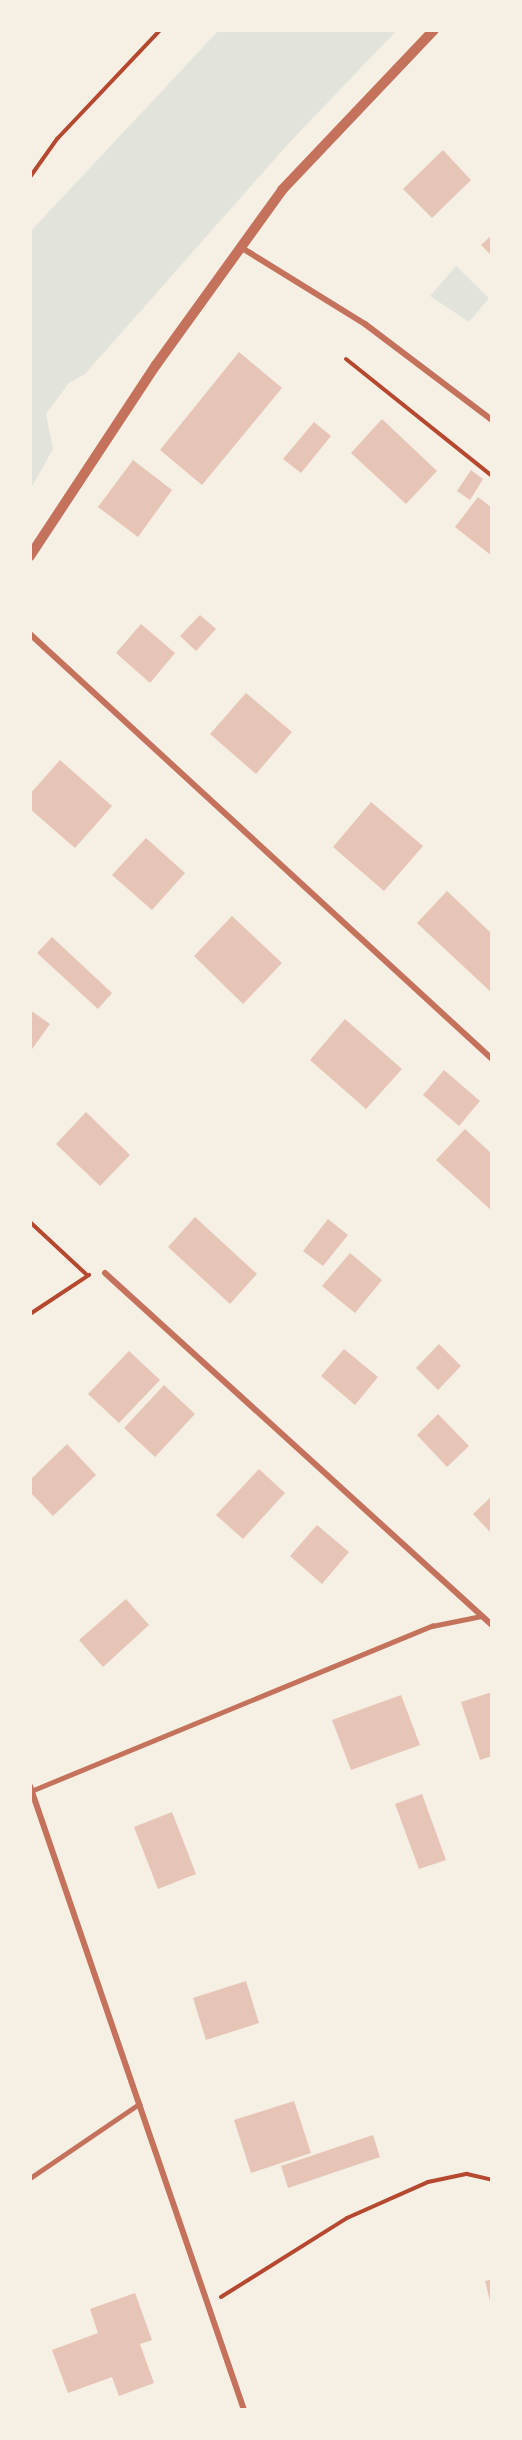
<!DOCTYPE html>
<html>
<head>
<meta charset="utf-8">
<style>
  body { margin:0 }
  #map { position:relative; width:522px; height:2440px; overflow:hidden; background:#f6efe4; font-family:"Exo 2",sans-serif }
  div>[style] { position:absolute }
  .green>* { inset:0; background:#e2e4dc }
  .building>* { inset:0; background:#e6c5b7 }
  .path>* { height:4px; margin:-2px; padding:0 2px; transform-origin:2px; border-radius:2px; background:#b5482f }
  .service>* { height:4.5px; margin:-2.25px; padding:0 2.25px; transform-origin:2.25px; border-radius:2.25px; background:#c5725c }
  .minor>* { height:6px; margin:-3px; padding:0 3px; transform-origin:3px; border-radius:3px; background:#c5725c }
  .tertiary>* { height:10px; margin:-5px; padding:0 5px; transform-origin:5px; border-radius:5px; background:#c5725c }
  span { translate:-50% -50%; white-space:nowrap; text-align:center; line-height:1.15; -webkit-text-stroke:4.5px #f6efe4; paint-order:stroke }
  .frame { position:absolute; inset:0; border:32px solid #f6efe4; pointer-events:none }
</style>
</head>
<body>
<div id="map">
  <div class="green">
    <div style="clip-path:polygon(219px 30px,397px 30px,288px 144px,85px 374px,69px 383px,46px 414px,53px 449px,30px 490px,30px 232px)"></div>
    <div style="clip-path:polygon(456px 266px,489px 298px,469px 322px,430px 296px)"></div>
  </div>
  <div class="building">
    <div style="clip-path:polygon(443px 150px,471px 180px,432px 218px,403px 189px)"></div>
    <div style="clip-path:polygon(492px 235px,492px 256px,481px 245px)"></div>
    <div style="clip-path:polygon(239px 352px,282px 388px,202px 485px,160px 450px)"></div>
    <div style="clip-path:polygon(382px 419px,437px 471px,406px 504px,351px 453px)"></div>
    <div style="clip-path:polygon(314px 422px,331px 436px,301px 473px,283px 459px)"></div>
    <div style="clip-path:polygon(133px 460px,172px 490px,138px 537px,98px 507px)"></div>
    <div style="clip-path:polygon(471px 470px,483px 479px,470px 500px,457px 491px)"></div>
    <div style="clip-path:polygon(478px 497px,492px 508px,492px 556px,455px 527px)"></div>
    <div style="clip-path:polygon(200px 615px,216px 629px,196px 651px,180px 636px)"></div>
    <div style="clip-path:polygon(141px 624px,175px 653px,150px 683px,116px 653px)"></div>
    <div style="clip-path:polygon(246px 693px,292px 732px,256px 774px,210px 734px)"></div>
    <div style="clip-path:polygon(60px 760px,112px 806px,75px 848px,30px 809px,30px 794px)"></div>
    <div style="clip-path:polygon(371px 802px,423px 846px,384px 891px,333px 847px)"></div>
    <div style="clip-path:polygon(146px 838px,185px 873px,152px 910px,112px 875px)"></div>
    <div style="clip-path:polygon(447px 891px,492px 934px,492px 993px,417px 923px)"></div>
    <div style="clip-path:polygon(232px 916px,282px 963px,243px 1004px,194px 956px)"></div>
    <div style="clip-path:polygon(52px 937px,112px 993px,98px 1009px,37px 953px)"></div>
    <div style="clip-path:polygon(30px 1010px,50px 1024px,30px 1052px)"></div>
    <div style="clip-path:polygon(345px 1019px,402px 1069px,366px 1109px,310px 1060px)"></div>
    <div style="clip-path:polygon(444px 1070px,480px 1101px,459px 1126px,423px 1095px)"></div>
    <div style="clip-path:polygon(86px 1112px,130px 1155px,100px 1186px,56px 1144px)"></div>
    <div style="clip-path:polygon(465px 1129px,492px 1154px,492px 1211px,436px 1160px)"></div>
    <div style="clip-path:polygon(195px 1217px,257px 1274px,230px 1304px,168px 1247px)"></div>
    <div style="clip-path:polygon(328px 1219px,348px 1235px,323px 1266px,303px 1251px)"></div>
    <div style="clip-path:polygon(350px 1253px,382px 1280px,355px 1313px,322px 1286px)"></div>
    <div style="clip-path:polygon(439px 1344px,461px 1366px,438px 1390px,416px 1368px)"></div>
    <div style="clip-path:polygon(344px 1349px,378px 1377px,355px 1405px,321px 1376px)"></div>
    <div style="clip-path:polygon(129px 1351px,160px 1380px,119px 1423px,88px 1394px)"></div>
    <div style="clip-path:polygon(164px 1385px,195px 1414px,155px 1457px,124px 1428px)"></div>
    <div style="clip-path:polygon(438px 1414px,469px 1446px,447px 1467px,417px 1435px)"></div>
    <div style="clip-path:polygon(67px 1444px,96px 1475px,53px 1516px,30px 1492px,30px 1480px)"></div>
    <div style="clip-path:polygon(259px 1469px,285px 1493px,243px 1539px,216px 1515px)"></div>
    <div style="clip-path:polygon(492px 1496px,492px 1534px,473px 1514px)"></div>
    <div style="clip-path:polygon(317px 1525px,349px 1552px,322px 1584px,290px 1556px)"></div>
    <div style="clip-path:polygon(126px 1599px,149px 1625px,103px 1667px,79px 1640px)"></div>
    <div style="clip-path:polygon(492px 1692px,492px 1756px,480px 1760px,461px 1702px)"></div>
    <div style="clip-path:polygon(401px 1695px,420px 1745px,351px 1770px,332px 1720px)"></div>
    <div style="clip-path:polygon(422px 1794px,446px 1860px,419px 1869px,395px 1804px)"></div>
    <div style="clip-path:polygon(172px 1812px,196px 1874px,158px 1889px,134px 1827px)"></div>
    <div style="clip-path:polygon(246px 1981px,259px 2023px,206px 2040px,193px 1998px)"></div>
    <div style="clip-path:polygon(294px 2101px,311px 2153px,251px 2173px,234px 2120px)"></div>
    <div style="clip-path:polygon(373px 2135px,380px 2157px,288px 2188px,281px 2166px)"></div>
    <div style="clip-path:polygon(492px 2279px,492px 2305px,491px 2305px,485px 2281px)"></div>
    <div style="clip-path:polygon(135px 2293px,152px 2340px,140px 2344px,154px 2383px,119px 2396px,112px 2377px,68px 2393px,52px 2350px,98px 2333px,90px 2309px)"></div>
  </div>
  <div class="path">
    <div style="left:30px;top:177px;width:47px;rotate:-54.6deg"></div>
    <div style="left:57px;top:139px;width:150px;rotate:-46.6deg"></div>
    <div style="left:346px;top:359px;width:187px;rotate:38.7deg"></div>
    <div style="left:30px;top:1222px;width:78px;rotate:42.9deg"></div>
    <div style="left:30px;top:1314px;width:71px;rotate:-33.5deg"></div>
    <div style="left:221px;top:2297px;width:149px;rotate:-32.1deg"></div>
    <div style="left:347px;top:2218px;width:89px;rotate:-24deg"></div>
    <div style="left:428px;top:2182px;width:40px;rotate:-12deg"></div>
    <div style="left:467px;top:2174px;width:26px;rotate:13deg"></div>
  </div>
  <div class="service">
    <div style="left:31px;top:1791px;width:434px;rotate:-22.4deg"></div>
    <div style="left:432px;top:1626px;width:50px;rotate:-11.5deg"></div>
    <div style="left:30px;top:2178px;width:132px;rotate:-34.2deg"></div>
  </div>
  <div class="minor">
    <div style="left:242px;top:248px;width:145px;rotate:31.7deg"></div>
    <div style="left:365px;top:324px;width:159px;rotate:37.1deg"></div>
    <div style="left:30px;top:634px;width:628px;rotate:42.61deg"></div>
    <div style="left:105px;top:1273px;width:523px;rotate:42.29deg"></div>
    <div style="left:30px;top:1786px;width:660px;rotate:71.07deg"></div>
  </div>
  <div class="tertiary">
    <div style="left:30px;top:556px;width:229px;rotate:-56.6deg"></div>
    <div style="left:156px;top:365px;width:216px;rotate:-54.2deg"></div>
    <div style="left:282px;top:190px;width:221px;rotate:-46.5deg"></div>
  </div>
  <div class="frame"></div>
</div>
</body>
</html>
